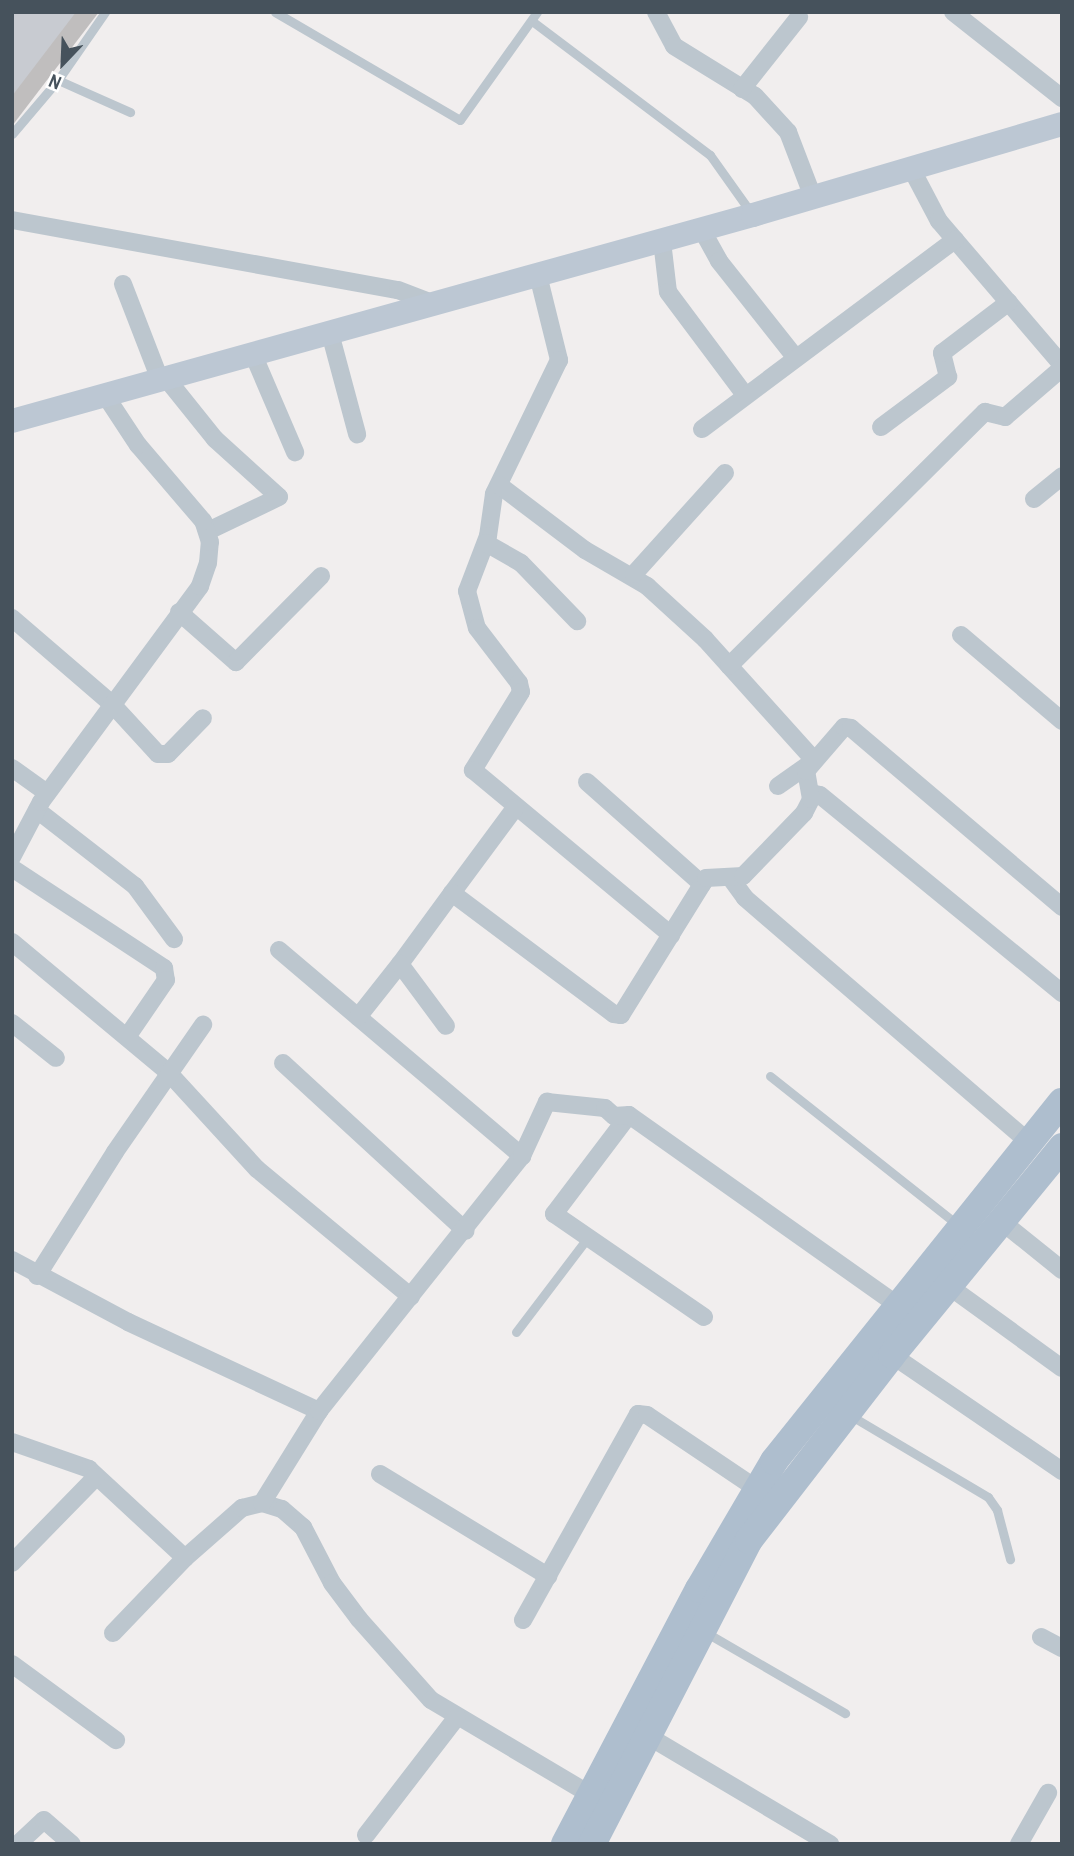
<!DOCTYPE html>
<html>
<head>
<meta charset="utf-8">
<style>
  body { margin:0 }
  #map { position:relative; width:1074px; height:1856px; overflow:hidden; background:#f1eeee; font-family:"Archivo Narrow",sans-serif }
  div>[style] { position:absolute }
  .shadow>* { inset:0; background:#0003 }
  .building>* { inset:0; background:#c8cbd1 }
  .service>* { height:9px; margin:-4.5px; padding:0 4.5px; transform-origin:4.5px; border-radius:4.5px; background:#bcc6ce }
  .minor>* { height:18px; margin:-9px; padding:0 9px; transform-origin:9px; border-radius:9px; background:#bcc6ce }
  .secondary>* { height:24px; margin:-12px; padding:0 12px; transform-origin:12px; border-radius:12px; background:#bcc7d3 }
  .primary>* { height:28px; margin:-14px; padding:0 14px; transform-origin:14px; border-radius:14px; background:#aebece }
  span { translate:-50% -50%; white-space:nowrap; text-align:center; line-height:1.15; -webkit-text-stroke:7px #fff; paint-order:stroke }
  .frame { position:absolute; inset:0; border:14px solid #46525c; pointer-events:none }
  .north { position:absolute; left:28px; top:28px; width:70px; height:70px; -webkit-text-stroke:5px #fff; paint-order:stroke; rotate:203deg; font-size:19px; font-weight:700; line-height:28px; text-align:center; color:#46525c }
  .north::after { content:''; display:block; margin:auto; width:24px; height:32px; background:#46525c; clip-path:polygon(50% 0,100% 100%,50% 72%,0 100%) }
</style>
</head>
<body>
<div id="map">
  <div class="shadow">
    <div style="clip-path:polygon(12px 12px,99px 12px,12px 126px)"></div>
  </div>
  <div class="building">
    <div style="clip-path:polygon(12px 12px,76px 12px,12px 96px)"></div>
  </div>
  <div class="service">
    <div style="left:275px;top:12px;width:214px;rotate:30.3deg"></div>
    <div style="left:460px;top:120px;width:133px;rotate:-54.5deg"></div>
    <div style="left:532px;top:21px;width:223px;rotate:37deg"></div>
    <div style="left:710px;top:155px;width:72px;rotate:54.6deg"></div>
    <div style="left:58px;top:80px;width:83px;rotate:-55.3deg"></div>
    <div style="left:12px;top:134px;width:71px;rotate:-49.6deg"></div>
    <div style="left:58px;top:80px;width:79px;rotate:24deg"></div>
    <div style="left:770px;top:1076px;width:241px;rotate:38.4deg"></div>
    <div style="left:516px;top:1332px;width:119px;rotate:-52.8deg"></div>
    <div style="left:848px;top:1414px;width:163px;rotate:30.7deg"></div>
    <div style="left:988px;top:1497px;width:16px;rotate:55deg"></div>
    <div style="left:997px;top:1510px;width:51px;rotate:75.1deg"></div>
    <div style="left:705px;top:1632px;width:162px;rotate:30.1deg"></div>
  </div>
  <div class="minor">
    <div style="left:656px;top:12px;width:38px;rotate:62deg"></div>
    <div style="left:674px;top:46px;width:95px;rotate:31.7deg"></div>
    <div style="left:755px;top:96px;width:49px;rotate:47.5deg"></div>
    <div style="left:788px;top:132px;width:70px;rotate:69deg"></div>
    <div style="left:953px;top:12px;width:139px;rotate:38.3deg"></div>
    <div style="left:742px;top:89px;width:92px;rotate:-51.6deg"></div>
    <div style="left:911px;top:168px;width:60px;rotate:62.2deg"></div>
    <div style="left:939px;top:221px;width:189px;rotate:49.5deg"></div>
    <div style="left:12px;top:220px;width:392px;rotate:10.3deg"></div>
    <div style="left:398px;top:290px;width:39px;rotate:21deg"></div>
    <div style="left:702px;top:230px;width:35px;rotate:61deg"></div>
    <div style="left:719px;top:261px;width:122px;rotate:51.6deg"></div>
    <div style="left:662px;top:241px;width:51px;rotate:83.3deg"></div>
    <div style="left:668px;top:292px;width:129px;rotate:53.2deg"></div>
    <div style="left:538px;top:275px;width:88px;rotate:76.1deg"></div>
    <div style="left:559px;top:360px;width:149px;rotate:115.9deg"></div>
    <div style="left:494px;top:494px;width:42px;rotate:98.1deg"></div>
    <div style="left:488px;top:536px;width:59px;rotate:110.9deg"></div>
    <div style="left:467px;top:591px;width:38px;rotate:75deg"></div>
    <div style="left:477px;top:628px;width:69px;rotate:52.6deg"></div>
    <div style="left:519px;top:683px;width:9px;rotate:77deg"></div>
    <div style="left:521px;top:692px;width:92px;rotate:121.6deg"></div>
    <div style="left:473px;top:770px;width:258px;rotate:39.8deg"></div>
    <div style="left:123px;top:284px;width:103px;rotate:68.9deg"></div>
    <div style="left:330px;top:333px;width:105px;rotate:75deg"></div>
    <div style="left:253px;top:354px;width:107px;rotate:66.8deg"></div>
    <div style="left:166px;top:378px;width:78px;rotate:51.2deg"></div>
    <div style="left:215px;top:439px;width:86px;rotate:42.2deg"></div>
    <div style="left:279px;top:497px;width:79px;rotate:154.4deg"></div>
    <div style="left:881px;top:427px;width:84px;rotate:-36.7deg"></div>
    <div style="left:948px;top:377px;width:25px;rotate:-104deg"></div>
    <div style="left:942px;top:353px;width:84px;rotate:-37.3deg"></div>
    <div style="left:702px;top:429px;width:316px;rotate:-36.8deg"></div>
    <div style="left:499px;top:485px;width:108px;rotate:37.1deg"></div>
    <div style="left:585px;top:550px;width:72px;rotate:30.1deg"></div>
    <div style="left:647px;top:586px;width:79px;rotate:42.4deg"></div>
    <div style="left:705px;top:639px;width:161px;rotate:48deg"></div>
    <div style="left:1034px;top:499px;width:36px;rotate:-39deg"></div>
    <div style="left:486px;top:543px;width:40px;rotate:29.7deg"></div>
    <div style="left:521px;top:563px;width:81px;rotate:46deg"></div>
    <div style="left:634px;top:574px;width:136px;rotate:-48deg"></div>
    <div style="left:179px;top:612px;width:76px;rotate:41.3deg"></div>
    <div style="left:236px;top:662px;width:121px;rotate:-45.3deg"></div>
    <div style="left:12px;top:618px;width:132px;rotate:40.7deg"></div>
    <div style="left:112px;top:704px;width:68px;rotate:47.4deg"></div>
    <div style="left:158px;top:754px;width:10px"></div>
    <div style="left:168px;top:754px;width:50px;rotate:-45.8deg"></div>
    <div style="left:961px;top:635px;width:133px;rotate:40.4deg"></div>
    <div style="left:729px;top:666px;width:361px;rotate:-44.8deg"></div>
    <div style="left:985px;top:412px;width:21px;rotate:14deg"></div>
    <div style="left:1005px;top:417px;width:75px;rotate:-40.7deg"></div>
    <div style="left:12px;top:768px;width:43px;rotate:35.5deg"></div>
    <div style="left:587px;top:782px;width:154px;rotate:41.6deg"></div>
    <div style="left:778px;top:786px;width:39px;rotate:-35deg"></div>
    <div style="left:811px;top:793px;width:9px;rotate:13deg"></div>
    <div style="left:820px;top:795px;width:313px;rotate:39.3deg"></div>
    <div style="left:37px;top:810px;width:124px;rotate:37.8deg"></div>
    <div style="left:135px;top:886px;width:66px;rotate:53.7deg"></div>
    <div style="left:12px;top:857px;width:62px;rotate:-62.2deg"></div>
    <div style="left:41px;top:802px;width:268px;rotate:-53.6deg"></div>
    <div style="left:200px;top:586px;width:24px;rotate:-71deg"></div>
    <div style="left:208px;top:563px;width:21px;rotate:-85deg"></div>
    <div style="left:210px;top:542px;width:22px;rotate:-108deg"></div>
    <div style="left:203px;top:521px;width:100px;rotate:-130.5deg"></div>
    <div style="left:138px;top:445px;width:60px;rotate:-123.4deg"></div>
    <div style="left:12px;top:868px;width:182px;rotate:33.3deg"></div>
    <div style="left:164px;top:968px;width:12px;rotate:81deg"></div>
    <div style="left:166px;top:980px;width:69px;rotate:124.4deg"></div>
    <div style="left:732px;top:880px;width:22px;rotate:54deg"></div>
    <div style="left:745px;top:898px;width:374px;rotate:40.7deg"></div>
    <div style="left:452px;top:893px;width:106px;rotate:-53.5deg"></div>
    <div style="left:12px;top:942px;width:204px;rotate:39.8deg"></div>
    <div style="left:169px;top:1073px;width:130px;rotate:47.5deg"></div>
    <div style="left:257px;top:1169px;width:200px;rotate:39.7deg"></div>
    <div style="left:279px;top:950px;width:319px;rotate:40.3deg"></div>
    <div style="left:400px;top:964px;width:88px;rotate:-53.8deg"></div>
    <div style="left:452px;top:893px;width:202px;rotate:36.8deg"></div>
    <div style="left:614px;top:1014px;width:7px;rotate:8deg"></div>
    <div style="left:621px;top:1015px;width:161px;rotate:-58.2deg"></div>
    <div style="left:706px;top:878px;width:37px;rotate:-3deg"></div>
    <div style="left:743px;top:876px;width:88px;rotate:-45.9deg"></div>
    <div style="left:804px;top:813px;width:16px;rotate:-63deg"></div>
    <div style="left:811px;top:799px;width:28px;rotate:-100deg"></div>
    <div style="left:806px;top:771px;width:58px;rotate:-49.2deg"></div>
    <div style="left:844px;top:727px;width:7px;rotate:8deg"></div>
    <div style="left:851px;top:728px;width:277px;rotate:40.3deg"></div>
    <div style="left:358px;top:1017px;width:68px;rotate:-51.6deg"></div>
    <div style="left:400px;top:964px;width:77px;rotate:53.4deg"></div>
    <div style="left:12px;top:1023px;width:56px;rotate:38.5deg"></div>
    <div style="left:283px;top:1063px;width:248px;rotate:42.6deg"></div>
    <div style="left:1001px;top:1221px;width:78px;rotate:38.8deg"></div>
    <div style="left:12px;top:1260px;width:132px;rotate:28.1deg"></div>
    <div style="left:128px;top:1322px;width:211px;rotate:25deg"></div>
    <div style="left:37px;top:1276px;width:146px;rotate:-57.8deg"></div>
    <div style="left:115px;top:1152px;width:155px;rotate:-55.3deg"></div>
    <div style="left:950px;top:1287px;width:138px;rotate:35.9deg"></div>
    <div style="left:704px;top:1317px;width:182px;rotate:-145.5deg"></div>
    <div style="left:554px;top:1214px;width:124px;rotate:-52.9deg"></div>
    <div style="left:629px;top:1115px;width:339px;rotate:35.3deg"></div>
    <div style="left:886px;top:1351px;width:213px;rotate:34.3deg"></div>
    <div style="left:12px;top:1442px;width:82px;rotate:19.3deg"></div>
    <div style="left:89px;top:1469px;width:131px;rotate:42.8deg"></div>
    <div style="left:185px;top:1558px;width:76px;rotate:-41.3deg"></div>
    <div style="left:242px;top:1508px;width:21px;rotate:-14deg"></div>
    <div style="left:262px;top:1503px;width:21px;rotate:17deg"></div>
    <div style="left:282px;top:1509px;width:28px;rotate:41deg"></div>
    <div style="left:303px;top:1527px;width:63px;rotate:62.6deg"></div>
    <div style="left:332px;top:1583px;width:45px;rotate:53.1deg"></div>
    <div style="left:359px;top:1619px;width:108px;rotate:48.4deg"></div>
    <div style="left:431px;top:1700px;width:186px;rotate:30.7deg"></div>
    <div style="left:380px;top:1474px;width:197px;rotate:31.3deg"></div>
    <div style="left:262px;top:1503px;width:108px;rotate:-58.2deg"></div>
    <div style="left:319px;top:1411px;width:326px;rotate:-51.5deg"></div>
    <div style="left:522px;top:1156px;width:60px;rotate:-65.2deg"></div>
    <div style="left:547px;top:1102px;width:58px;rotate:5.9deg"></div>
    <div style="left:605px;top:1108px;width:12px;rotate:42deg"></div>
    <div style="left:614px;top:1116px;width:15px;rotate:-4deg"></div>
    <div style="left:12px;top:1563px;width:120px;rotate:-45.7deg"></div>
    <div style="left:523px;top:1620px;width:236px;rotate:-60.8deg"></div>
    <div style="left:638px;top:1414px;width:9px;rotate:6deg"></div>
    <div style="left:647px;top:1415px;width:133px;rotate:33.9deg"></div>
    <div style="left:113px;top:1633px;width:104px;rotate:-46.2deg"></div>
    <div style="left:1041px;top:1637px;width:24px;rotate:28deg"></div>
    <div style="left:12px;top:1664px;width:129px;rotate:36.2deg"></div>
    <div style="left:648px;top:1736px;width:212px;rotate:30.7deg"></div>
    <div style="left:366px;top:1835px;width:149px;rotate:-52.4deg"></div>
    <div style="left:18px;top:1844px;width:35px;rotate:-43deg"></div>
    <div style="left:44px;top:1820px;width:37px;rotate:41deg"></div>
    <div style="left:1019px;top:1844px;width:59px;rotate:-60.4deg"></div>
  </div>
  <div class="secondary">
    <div style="left:12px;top:421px;width:769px;rotate:-15.54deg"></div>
    <div style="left:753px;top:215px;width:322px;rotate:-16.4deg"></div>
  </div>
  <div class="primary">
    <div style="left:565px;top:1844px;width:288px;rotate:-62.3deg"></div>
    <div style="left:699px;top:1589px;width:148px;rotate:-59.6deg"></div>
    <div style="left:774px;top:1461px;width:460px;rotate:-51.3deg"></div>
    <div style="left:592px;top:1844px;width:342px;rotate:-62.7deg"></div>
    <div style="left:749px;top:1540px;width:234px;rotate:-52.3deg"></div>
    <div style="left:892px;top:1355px;width:269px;rotate:-50.7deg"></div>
  </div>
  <div class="frame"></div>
  <div class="north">N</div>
</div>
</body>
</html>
